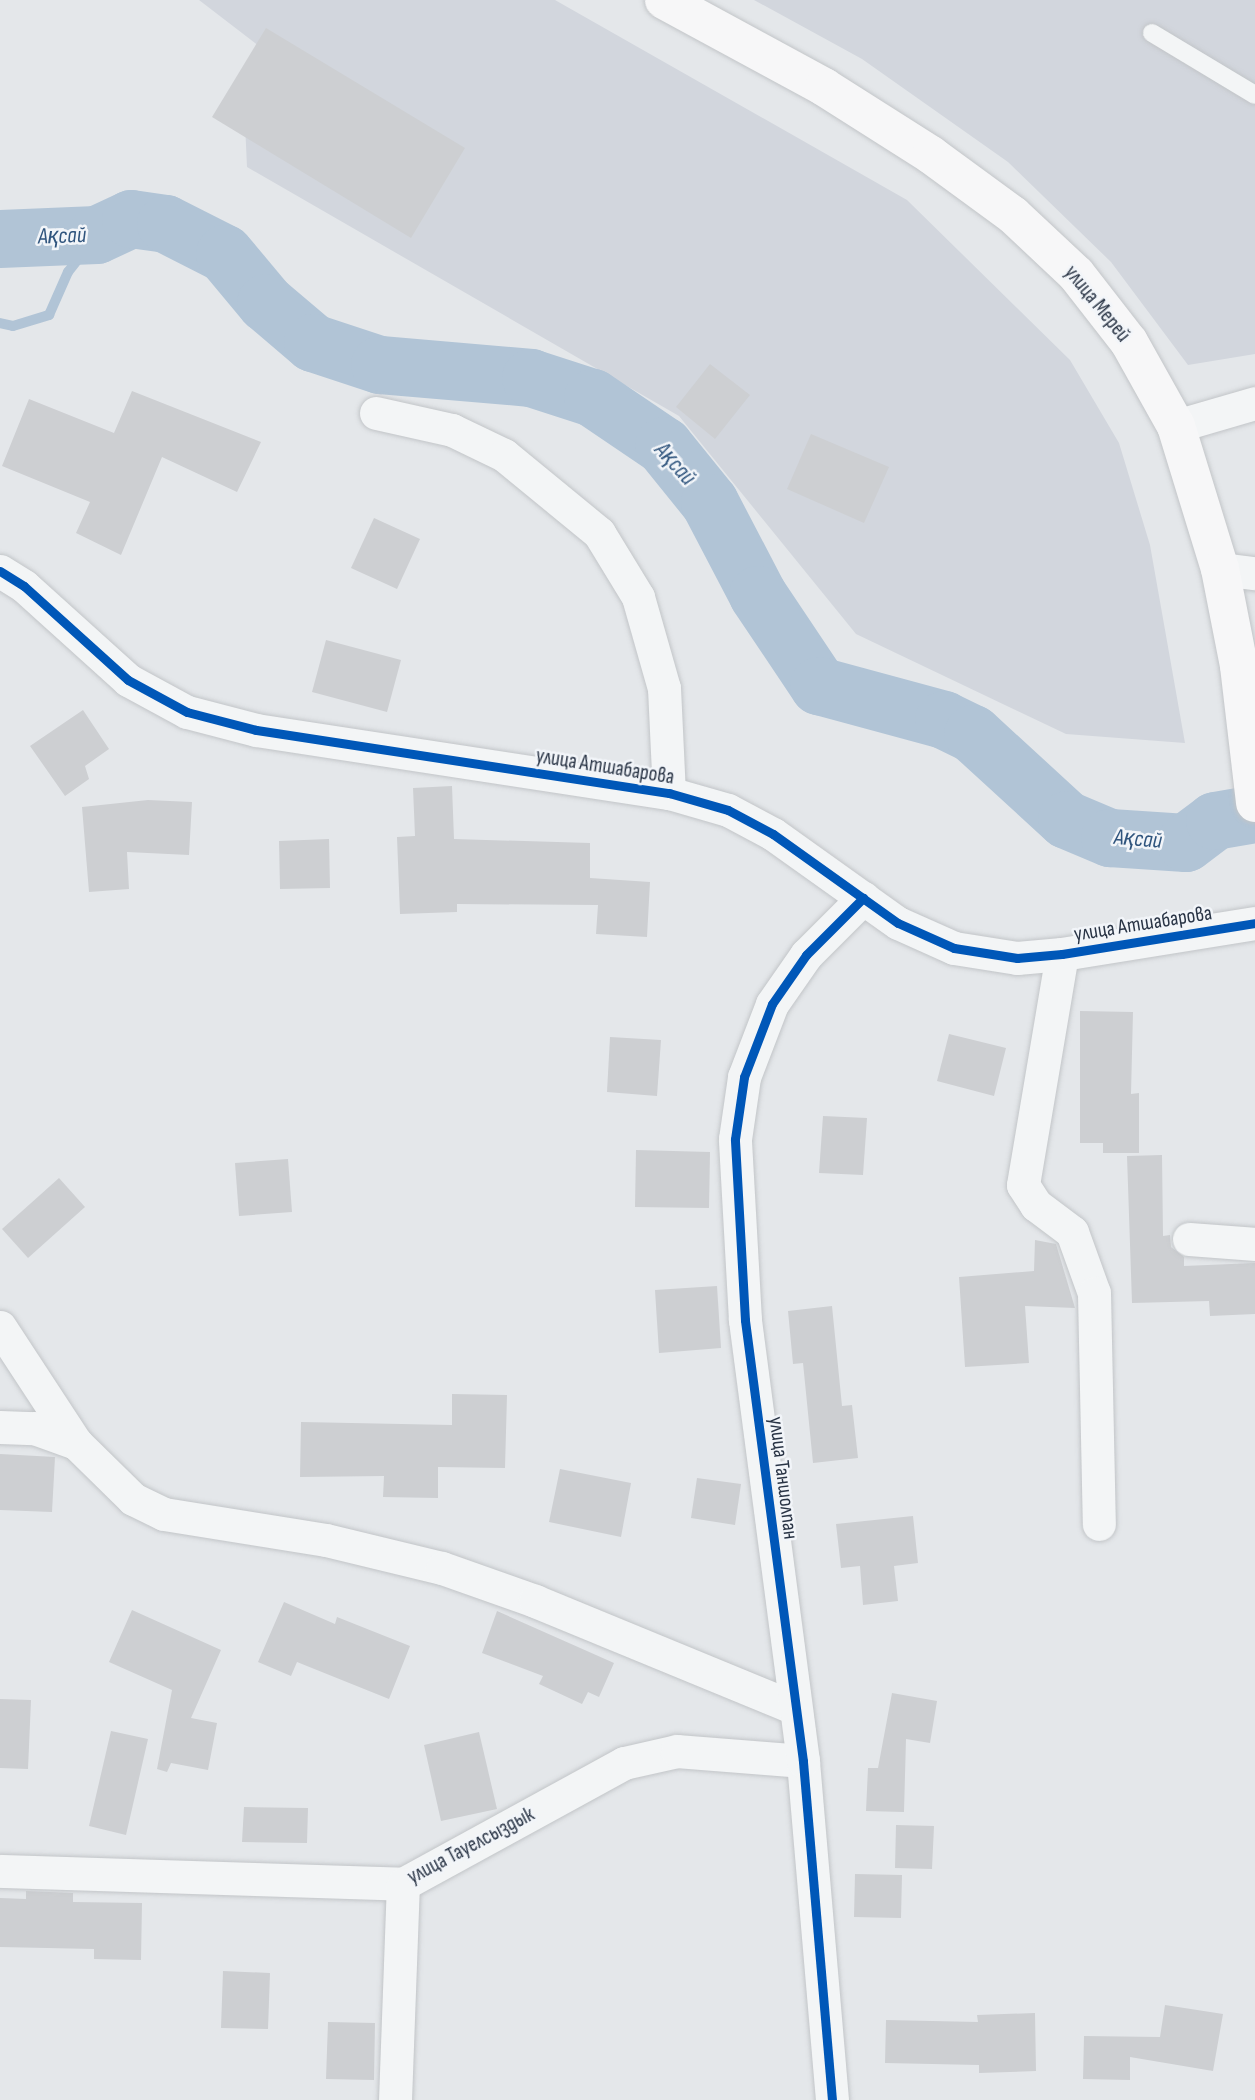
<!DOCTYPE html>
<html>
<head>
<meta charset="utf-8">
<style>
  body { margin:0 }
  #map { position:relative; width:1255px; height:2100px; overflow:hidden; background:#e4e7ea; font-family:"Sofia Sans Condensed",sans-serif }
  div>[style] { position:absolute }
  .built>* { inset:0; background:#d2d6dd }
  .stream>* { height:10px; margin:-5px; padding:0 5px; transform-origin:5px; border-radius:5px; background:#b1c4d6 }
  .river>* { height:58px; margin:-29px; padding:0 29px; transform-origin:29px; border-radius:29px; background:#b1c4d6 }
  .building>* { inset:0; background:#cdcfd2 }
  .roads { filter:drop-shadow(0 0 2px #c2c5c8) drop-shadow(0 0 2px #c2c5c8) }
  .lane>* { height:18px; margin:-9px; padding:0 9px; transform-origin:9px; border-radius:9px; background:#f3f5f6 }
  .street>* { height:33px; margin:-16.5px; padding:0 16.5px; transform-origin:16.5px; border-radius:16.5px; background:#f3f5f6 }
  .secondary>* { height:38px; margin:-19px; padding:0 19px; transform-origin:19px; border-radius:19px; background:#f7f7f8 }
  .cycleway>* { height:9px; margin:-4.5px; padding:0 4.5px; transform-origin:4.5px; border-radius:4.5px; background:#0057b8 }
  span { translate:-50% -50%; white-space:nowrap; text-align:center; line-height:1.15; -webkit-text-stroke:5px #f2f5f9; paint-order:stroke }
  .street-label { font-size:21px; color:#293445 }
  .water-label { font-size:23px; color:#2f547d; font-style:italic }
</style>
</head>
<body>
<div id="map">
  <div class="built">
    <div style="clip-path:polygon(199px 0,555px 0,907px 200px,1070px 360px,1119px 443px,1150px 545px,1185px 743px,1066px 734px,856px 634px,679px 416px,247px 167px,244px 101px,272px 56px)"></div>
    <div style="clip-path:polygon(754px 0,1255px 0,1255px 354px,1188px 365px,1111px 262px,1008px 162px,862px 59px)"></div>
  </div>
  <div class="stream">
    <div style="left:0;top:323px;width:13px;rotate:13deg"></div>
    <div style="left:13px;top:326px;width:38px;rotate:-17deg"></div>
    <div style="left:49px;top:315px;width:47px;rotate:-66.2deg"></div>
    <div style="left:68px;top:272px;width:47px;rotate:-51.9deg"></div>
  </div>
  <div class="river">
    <div style="left:0;top:239px;width:97px;rotate:-2.4deg"></div>
    <div style="left:97px;top:235px;width:38px;rotate:-25deg"></div>
    <div style="left:131px;top:219px;width:35px;rotate:8deg"></div>
    <div style="left:166px;top:224px;width:66px;rotate:27deg"></div>
    <div style="left:225px;top:254px;width:64px;rotate:50.1deg"></div>
    <div style="left:266px;top:303px;width:62px;rotate:40.4deg"></div>
    <div style="left:313px;top:343px;width:71px;rotate:18.2deg"></div>
    <div style="left:380px;top:365px;width:152px;rotate:4.9deg"></div>
    <div style="left:531px;top:378px;width:65px;rotate:17.9deg"></div>
    <div style="left:593px;top:398px;width:86px;rotate:34.1deg"></div>
    <div style="left:664px;top:446px;width:73px;rotate:51.1deg"></div>
    <div style="left:710px;top:503px;width:104px;rotate:62.4deg"></div>
    <div style="left:758px;top:595px;width:110px;rotate:56.2deg"></div>
    <div style="left:819px;top:686px;width:130px;rotate:15.2deg"></div>
    <div style="left:944px;top:720px;width:32px;rotate:26deg"></div>
    <div style="left:973px;top:734px;width:127px;rotate:42.5deg"></div>
    <div style="left:1067px;top:820px;width:47px;rotate:22.7deg"></div>
    <div style="left:1110px;top:838px;width:76px;rotate:3.8deg"></div>
    <div style="left:1186px;top:843px;width:36px;rotate:-37deg"></div>
    <div style="left:1215px;top:821px;width:41px;rotate:-9.9deg"></div>
  </div>
  <div class="building">
    <div style="clip-path:polygon(266px 28px,465px 148px,411px 238px,212px 117px)"></div>
    <div style="clip-path:polygon(710px 364px,750px 395px,715px 439px,676px 407px)"></div>
    <div style="clip-path:polygon(132px 391px,261px 442px,237px 492px,162px 457px,121px 555px,76px 533px,90px 502px,2px 466px,29px 399px,114px 433px)"></div>
    <div style="clip-path:polygon(811px 434px,889px 467px,864px 523px,787px 489px)"></div>
    <div style="clip-path:polygon(374px 518px,420px 539px,397px 589px,351px 568px)"></div>
    <div style="clip-path:polygon(326px 640px,401px 660px,387px 712px,312px 692px)"></div>
    <div style="clip-path:polygon(83px 710px,109px 749px,85px 766px,89px 779px,65px 796px,30px 746px)"></div>
    <div style="clip-path:polygon(452px 786px,454px 839px,590px 843px,590px 878px,650px 882px,647px 937px,596px 934px,598px 905px,457px 904px,457px 912px,400px 914px,397px 837px,415px 836px,413px 788px)"></div>
    <div style="clip-path:polygon(148px 800px,192px 802px,189px 855px,127px 852px,129px 889px,89px 892px,82px 807px)"></div>
    <div style="clip-path:polygon(329px 839px,330px 888px,280px 889px,279px 841px)"></div>
    <div style="clip-path:polygon(1080px 1011px,1133px 1012px,1131px 1094px,1139px 1093px,1139px 1153px,1103px 1153px,1103px 1143px,1080px 1143px)"></div>
    <div style="clip-path:polygon(949px 1034px,1006px 1048px,994px 1096px,937px 1081px)"></div>
    <div style="clip-path:polygon(610px 1037px,661px 1040px,657px 1096px,607px 1092px)"></div>
    <div style="clip-path:polygon(823px 1116px,867px 1118px,863px 1175px,819px 1173px)"></div>
    <div style="clip-path:polygon(636px 1150px,710px 1152px,709px 1208px,635px 1207px)"></div>
    <div style="clip-path:polygon(1162px 1155px,1163px 1236px,1170px 1235px,1171px 1247px,1184px 1257px,1184px 1266px,1255px 1263px,1255px 1314px,1210px 1316px,1209px 1301px,1132px 1303px,1127px 1156px)"></div>
    <div style="clip-path:polygon(288px 1159px,292px 1212px,239px 1216px,235px 1163px)"></div>
    <div style="clip-path:polygon(59px 1178px,85px 1207px,28px 1258px,2px 1229px)"></div>
    <div style="clip-path:polygon(1035px 1240px,1056px 1244px,1075px 1308px,1025px 1306px,1029px 1363px,965px 1367px,959px 1277px,1034px 1271px)"></div>
    <div style="clip-path:polygon(717px 1286px,721px 1348px,659px 1353px,655px 1290px)"></div>
    <div style="clip-path:polygon(832px 1306px,842px 1406px,852px 1405px,858px 1458px,813px 1463px,803px 1363px,793px 1364px,788px 1311px)"></div>
    <div style="clip-path:polygon(452px 1394px,507px 1395px,505px 1468px,438px 1467px,438px 1498px,383px 1497px,384px 1476px,300px 1477px,301px 1422px,452px 1425px)"></div>
    <div style="clip-path:polygon(0 1454px,55px 1457px,52px 1512px,0 1510px)"></div>
    <div style="clip-path:polygon(560px 1469px,631px 1483px,621px 1537px,549px 1522px)"></div>
    <div style="clip-path:polygon(697px 1478px,741px 1484px,735px 1525px,691px 1518px)"></div>
    <div style="clip-path:polygon(913px 1516px,918px 1563px,894px 1566px,898px 1601px,863px 1605px,860px 1566px,841px 1568px,836px 1524px)"></div>
    <div style="clip-path:polygon(284px 1602px,335px 1624px,337px 1617px,410px 1646px,389px 1699px,297px 1662px,291px 1676px,258px 1662px)"></div>
    <div style="clip-path:polygon(132px 1610px,221px 1650px,191px 1718px,217px 1723px,208px 1770px,171px 1763px,167px 1772px,157px 1769px,172px 1690px,109px 1662px)"></div>
    <div style="clip-path:polygon(497px 1611px,614px 1663px,599px 1697px,588px 1692px,582px 1704px,539px 1684px,543px 1676px,482px 1653px)"></div>
    <div style="clip-path:polygon(892px 1693px,937px 1701px,930px 1743px,906px 1739px,904px 1812px,866px 1811px,868px 1768px,878px 1768px)"></div>
    <div style="clip-path:polygon(0 1699px,31px 1700px,28px 1769px,0 1768px)"></div>
    <div style="clip-path:polygon(111px 1731px,148px 1739px,126px 1835px,89px 1826px)"></div>
    <div style="clip-path:polygon(479px 1732px,497px 1809px,441px 1821px,424px 1745px)"></div>
    <div style="clip-path:polygon(244px 1807px,308px 1808px,307px 1843px,242px 1842px)"></div>
    <div style="clip-path:polygon(896px 1825px,934px 1826px,932px 1869px,895px 1868px)"></div>
    <div style="clip-path:polygon(855px 1874px,902px 1875px,901px 1918px,854px 1917px)"></div>
    <div style="clip-path:polygon(26px 1891px,73px 1893px,73px 1902px,142px 1903px,141px 1960px,94px 1959px,94px 1949px,0 1947px,0 1898px,26px 1899px)"></div>
    <div style="clip-path:polygon(223px 1971px,270px 1973px,268px 2029px,221px 2028px)"></div>
    <div style="clip-path:polygon(1165px 2005px,1223px 2014px,1213px 2071px,1130px 2057px,1130px 2080px,1083px 2079px,1084px 2036px,1160px 2037px)"></div>
    <div style="clip-path:polygon(1035px 2013px,1036px 2071px,979px 2073px,979px 2065px,885px 2063px,886px 2020px,978px 2022px,977px 2015px)"></div>
    <div style="clip-path:polygon(328px 2022px,375px 2023px,374px 2080px,326px 2079px)"></div>
  </div>
  <div class="roads">
    <div class="lane">
      <div style="left:1152px;top:33px;width:120px;rotate:31deg"></div>
    </div>
    <div class="street">
      <div style="left:376px;top:413px;width:78px;rotate:12.6deg"></div>
      <div style="left:452px;top:430px;width:58px;rotate:25.7deg"></div>
      <div style="left:504px;top:455px;width:123px;rotate:39.4deg"></div>
      <div style="left:599px;top:533px;width:75px;rotate:58.6deg"></div>
      <div style="left:638px;top:597px;width:95px;rotate:74.1deg"></div>
      <div style="left:664px;top:688px;width:105px;rotate:87.3deg"></div>
      <div style="left:1176px;top:426px;width:82px;rotate:-16.2deg"></div>
      <div style="left:1220px;top:569px;width:35px;rotate:7deg"></div>
      <div style="left:0;top:571px;width:28px;rotate:32deg"></div>
      <div style="left:24px;top:586px;width:140px;rotate:42.1deg"></div>
      <div style="left:128px;top:680px;width:67px;rotate:28.5deg"></div>
      <div style="left:187px;top:712px;width:71px;rotate:14.6deg"></div>
      <div style="left:256px;top:730px;width:418px;rotate:8.7deg"></div>
      <div style="left:669px;top:793px;width:61px;rotate:16.1deg"></div>
      <div style="left:728px;top:810px;width:51px;rotate:28.1deg"></div>
      <div style="left:773px;top:834px;width:153px;rotate:35.5deg"></div>
      <div style="left:898px;top:923px;width:61px;rotate:24.1deg"></div>
      <div style="left:954px;top:948px;width:64px;rotate:9deg"></div>
      <div style="left:1017px;top:958px;width:45px;rotate:-5.1deg"></div>
      <div style="left:1062px;top:954px;width:195px;rotate:-9.1deg"></div>
      <div style="left:1062px;top:954px;width:234px;rotate:99.6deg"></div>
      <div style="left:1023px;top:1185px;width:24px;rotate:57deg"></div>
      <div style="left:1036px;top:1205px;width:45px;rotate:36.9deg"></div>
      <div style="left:1072px;top:1232px;width:65px;rotate:70.2deg"></div>
      <div style="left:1094px;top:1293px;width:231px;rotate:88.8deg"></div>
      <div style="left:1189px;top:1239px;width:66px;rotate:4.3deg"></div>
      <div style="left:0;top:1327px;width:139px;rotate:56.8deg"></div>
      <div style="left:0;top:1427px;width:34px;rotate:2deg"></div>
      <div style="left:34px;top:1428px;width:45px;rotate:19.7deg"></div>
      <div style="left:76px;top:1443px;width:80px;rotate:44.5deg"></div>
      <div style="left:133px;top:1499px;width:34px;rotate:26deg"></div>
      <div style="left:164px;top:1514px;width:164px;rotate:9.1deg"></div>
      <div style="left:326px;top:1540px;width:119px;rotate:13.6deg"></div>
      <div style="left:442px;top:1568px;width:99px;rotate:19.5deg"></div>
      <div style="left:535px;top:1601px;width:281px;rotate:22.4deg"></div>
      <div style="left:0;top:1871px;width:403px;rotate:1.8deg"></div>
      <div style="left:403px;top:1884px;width:252px;rotate:-28.7deg"></div>
      <div style="left:624px;top:1763px;width:54px;rotate:-12.8deg"></div>
      <div style="left:677px;top:1751px;width:126px;rotate:4.5deg"></div>
      <div style="left:395px;top:2100px;width:216px;rotate:-87.9deg"></div>
      <div style="left:832px;top:2100px;width:340px;rotate:-94.9deg"></div>
      <div style="left:803px;top:1761px;width:445px;rotate:-97.5deg"></div>
      <div style="left:745px;top:1320px;width:181px;rotate:-93.2deg"></div>
      <div style="left:735px;top:1139px;width:63px;rotate:-81.7deg"></div>
      <div style="left:744px;top:1077px;width:78px;rotate:-69deg"></div>
      <div style="left:772px;top:1004px;width:60px;rotate:-55.2deg"></div>
      <div style="left:806px;top:955px;width:81px;rotate:-45deg"></div>
    </div>
    <div class="secondary">
      <div style="left:664px;top:0;width:182px;rotate:28.5deg"></div>
      <div style="left:824px;top:87px;width:127px;rotate:32.4deg"></div>
      <div style="left:931px;top:155px;width:102px;rotate:36.2deg"></div>
      <div style="left:1013px;top:215px;width:86px;rotate:43.1deg"></div>
      <div style="left:1076px;top:274px;width:86px;rotate:52.1deg"></div>
      <div style="left:1129px;top:342px;width:96px;rotate:60.8deg"></div>
      <div style="left:1176px;top:426px;width:150px;rotate:72.9deg"></div>
      <div style="left:1220px;top:569px;width:99px;rotate:78.9deg"></div>
      <div style="left:1239px;top:666px;width:138px;rotate:83.3deg"></div>
    </div>
  </div>
  <div class="cycleway">
    <div style="left:0;top:571px;width:28px;rotate:32deg"></div>
    <div style="left:24px;top:586px;width:140px;rotate:42.1deg"></div>
    <div style="left:128px;top:680px;width:67px;rotate:28.5deg"></div>
    <div style="left:187px;top:712px;width:71px;rotate:14.6deg"></div>
    <div style="left:256px;top:730px;width:418px;rotate:8.7deg"></div>
    <div style="left:669px;top:793px;width:61px;rotate:16.1deg"></div>
    <div style="left:728px;top:810px;width:51px;rotate:28.1deg"></div>
    <div style="left:773px;top:834px;width:153px;rotate:35.5deg"></div>
    <div style="left:898px;top:923px;width:61px;rotate:24.1deg"></div>
    <div style="left:954px;top:948px;width:64px;rotate:9deg"></div>
    <div style="left:1017px;top:958px;width:45px;rotate:-5.1deg"></div>
    <div style="left:1062px;top:954px;width:195px;rotate:-9.1deg"></div>
    <div style="left:832px;top:2100px;width:340px;rotate:-94.9deg"></div>
    <div style="left:803px;top:1761px;width:445px;rotate:-97.5deg"></div>
    <div style="left:745px;top:1320px;width:181px;rotate:-93.2deg"></div>
    <div style="left:735px;top:1139px;width:63px;rotate:-81.7deg"></div>
    <div style="left:744px;top:1077px;width:78px;rotate:-69deg"></div>
    <div style="left:772px;top:1004px;width:60px;rotate:-55.2deg"></div>
    <div style="left:806px;top:955px;width:81px;rotate:-45deg"></div>
  </div>
  <div class="street-label">
    <span style="left:1097px;top:304px;rotate:51deg">улица Мерей</span>
    <span style="left:605px;top:767px;rotate:9deg">улица Атшабарова</span>
    <span style="left:1143px;top:924px;rotate:-9deg">улица Атшабарова</span>
    <span style="left:783px;top:1478px;rotate:83deg">улица Таншолпан</span>
    <span style="left:471px;top:1846px;rotate:-28deg">улица Тауелсыздык</span>
  </div>
  <div class="water-label">
    <span style="left:62px;top:236px;rotate:-2deg">Ақсай</span>
    <span style="left:675px;top:464px;rotate:48deg">Ақсай</span>
    <span style="left:1138px;top:839px;rotate:5deg">Ақсай</span>
  </div>
</div>
</body>
</html>
